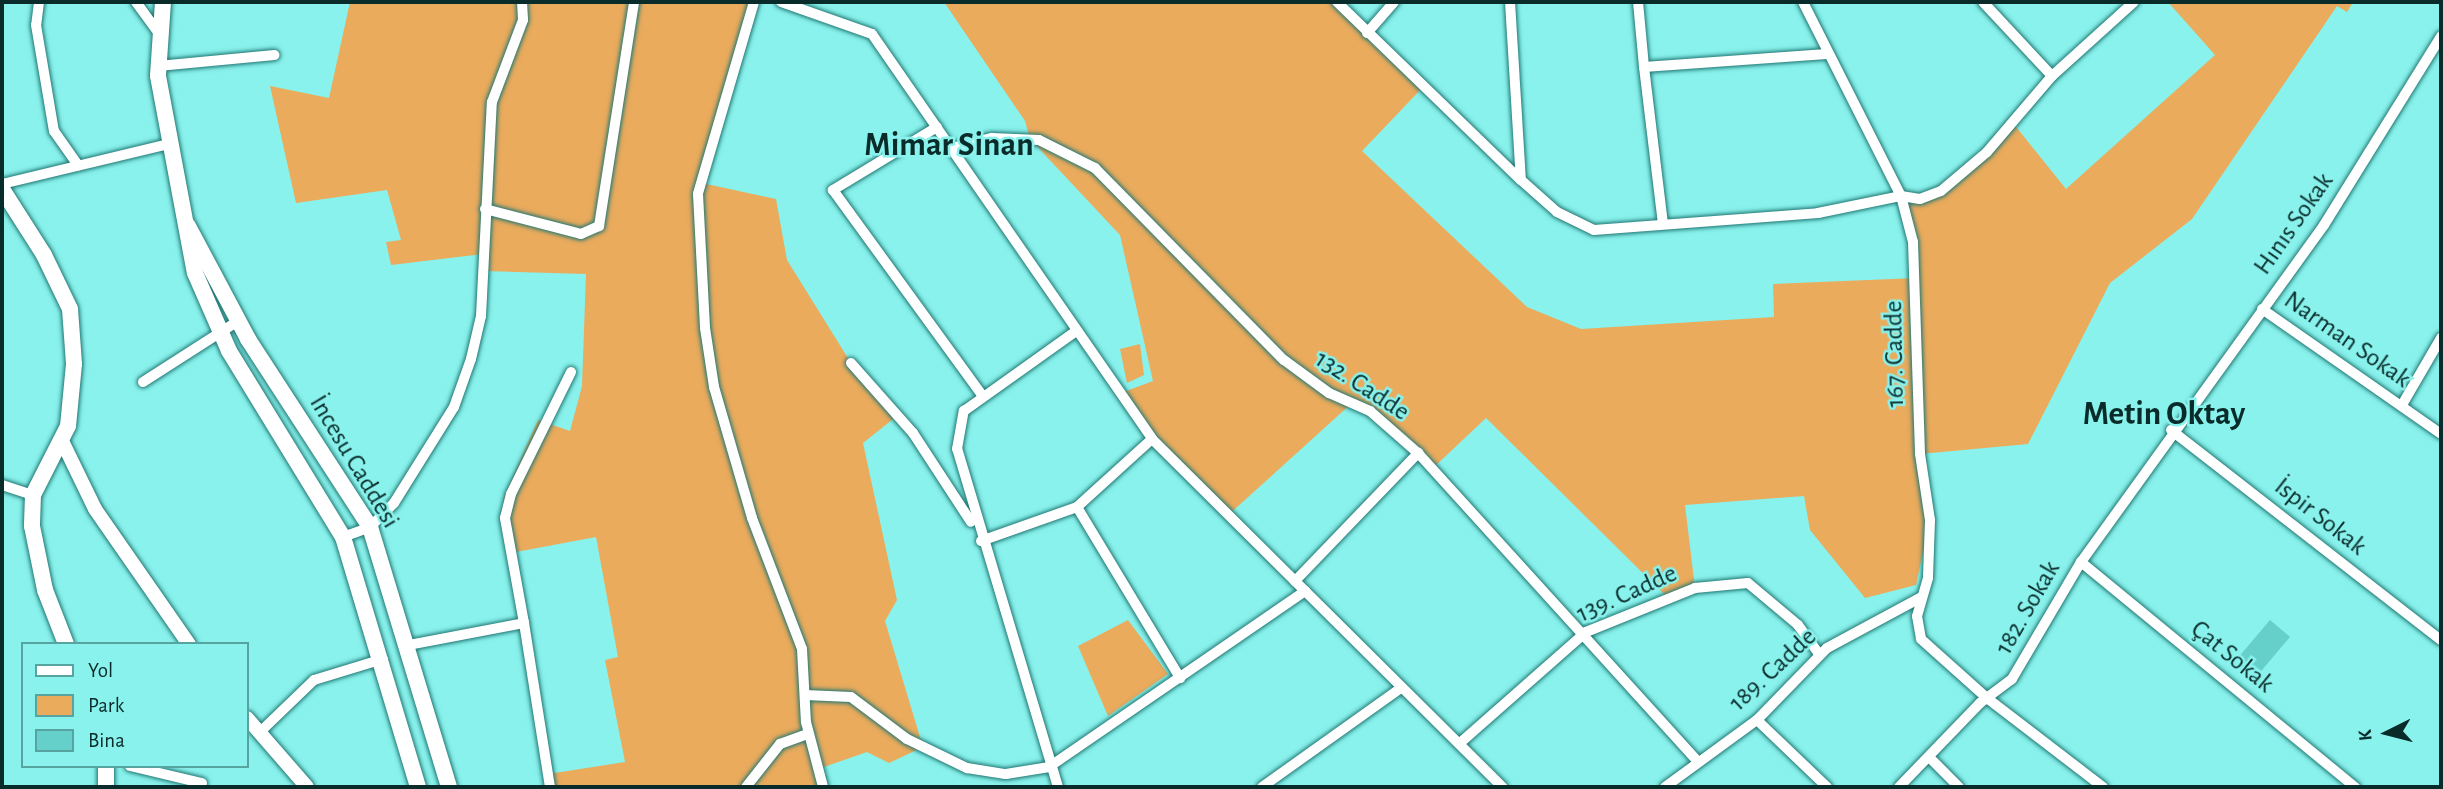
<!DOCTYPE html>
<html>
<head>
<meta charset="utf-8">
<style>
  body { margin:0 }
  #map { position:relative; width:2443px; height:789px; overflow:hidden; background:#89f2ec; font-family:"Alegreya Sans",sans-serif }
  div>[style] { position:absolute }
  .green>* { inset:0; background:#eaab5d }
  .building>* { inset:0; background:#65cfc9 }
  .roads { filter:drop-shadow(0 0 2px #217773) drop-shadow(0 0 2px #217773) }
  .minor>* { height:10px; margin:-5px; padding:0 5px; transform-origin:5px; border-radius:5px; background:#fff }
  .tertiary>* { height:14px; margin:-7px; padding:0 7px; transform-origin:7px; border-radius:7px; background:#fff }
  .secondary>* { height:16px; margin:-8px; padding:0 8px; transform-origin:8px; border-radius:8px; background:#fff }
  span { translate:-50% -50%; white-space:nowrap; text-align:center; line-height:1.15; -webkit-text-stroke:5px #89f2ec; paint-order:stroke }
  .street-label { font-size:26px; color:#092c2b }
  .district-label { font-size:33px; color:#092c2b; font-weight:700 }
  .frame { position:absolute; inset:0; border:4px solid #092c2b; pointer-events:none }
  .legend { position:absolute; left:21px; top:642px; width:228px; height:126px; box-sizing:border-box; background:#89f2ec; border:2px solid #56a39f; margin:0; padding:9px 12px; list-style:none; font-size:21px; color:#092c2b }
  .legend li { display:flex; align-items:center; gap:14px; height:35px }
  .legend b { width:35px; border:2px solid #56a39f }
  .north { position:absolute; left:2352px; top:698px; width:70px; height:70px; -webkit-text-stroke:5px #89f2ec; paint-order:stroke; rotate:264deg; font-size:19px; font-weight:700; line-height:28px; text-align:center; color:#092c2b }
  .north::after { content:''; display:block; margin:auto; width:24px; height:32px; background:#092c2b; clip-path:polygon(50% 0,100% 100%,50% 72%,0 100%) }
</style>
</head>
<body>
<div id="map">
  <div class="green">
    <div style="clip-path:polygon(350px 2px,754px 2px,702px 183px,776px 199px,787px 260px,851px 363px,897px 416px,863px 443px,897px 600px,885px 621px,923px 747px,889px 763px,867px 752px,818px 769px,823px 787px,550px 787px,548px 774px,625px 762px,605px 660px,618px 657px,596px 537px,516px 552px,503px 499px,538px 420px,570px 431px,582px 386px,586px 274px,484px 271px,483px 254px,391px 265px,386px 242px,401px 240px,387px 190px,296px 203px,270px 86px,329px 98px)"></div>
    <div style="clip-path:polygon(944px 2px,1337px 2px,1425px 85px,1362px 151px,1527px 307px,1581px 329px,1774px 317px,1773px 284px,1916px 278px,1901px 196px,1941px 191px,2013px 123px,2066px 189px,2215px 55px,2168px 2px,2353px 2px,2347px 12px,2337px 6px,2192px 219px,2110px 283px,2028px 444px,1920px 454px,1930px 520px,1916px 585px,1865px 598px,1810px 530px,1804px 496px,1685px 505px,1695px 588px,1666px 596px,1486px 418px,1433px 468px,1352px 403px,1226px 517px,1118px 394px,1153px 381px,1120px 235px,1030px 139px,1025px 121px)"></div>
    <div style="clip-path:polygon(1140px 344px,1144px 375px,1127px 383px,1120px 349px)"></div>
    <div style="clip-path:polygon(1128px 620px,1168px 674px,1108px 716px,1078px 646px)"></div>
  </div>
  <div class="building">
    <div style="clip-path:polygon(2270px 620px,2290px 637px,2257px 676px,2237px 659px)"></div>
  </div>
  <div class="roads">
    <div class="minor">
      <div style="left:39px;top:2px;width:23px;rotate:97deg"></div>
      <div style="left:36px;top:25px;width:108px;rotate:80.4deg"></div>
      <div style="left:54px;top:131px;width:42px;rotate:54.8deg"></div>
      <div style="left:136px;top:2px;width:37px;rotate:54deg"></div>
      <div style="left:754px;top:2px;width:200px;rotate:106.3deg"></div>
      <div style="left:698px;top:194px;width:134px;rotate:87deg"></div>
      <div style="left:705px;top:328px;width:60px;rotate:81.3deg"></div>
      <div style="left:714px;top:387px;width:136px;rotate:73.8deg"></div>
      <div style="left:752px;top:518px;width:140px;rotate:69.1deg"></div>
      <div style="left:802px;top:649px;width:73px;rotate:86.9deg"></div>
      <div style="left:806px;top:722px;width:67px;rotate:75.3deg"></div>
      <div style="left:781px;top:2px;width:96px;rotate:19.4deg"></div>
      <div style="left:872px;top:34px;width:492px;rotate:55.3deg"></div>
      <div style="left:1152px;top:439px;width:494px;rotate:44.8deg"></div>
      <div style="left:1337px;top:2px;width:256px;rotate:44.1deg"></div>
      <div style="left:1521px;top:180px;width:48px;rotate:41.6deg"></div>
      <div style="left:1557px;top:212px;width:41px;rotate:25.9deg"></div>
      <div style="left:1594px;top:230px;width:225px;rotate:-4.3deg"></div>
      <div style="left:1818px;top:213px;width:85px;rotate:-11.6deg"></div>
      <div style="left:1901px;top:196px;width:19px;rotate:9deg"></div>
      <div style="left:1920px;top:199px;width:22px;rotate:-21deg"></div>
      <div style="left:1941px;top:191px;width:60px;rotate:-40.3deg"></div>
      <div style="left:1987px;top:152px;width:100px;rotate:-49.5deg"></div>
      <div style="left:1510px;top:2px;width:178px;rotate:86.5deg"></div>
      <div style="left:1638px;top:2px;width:65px;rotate:84.7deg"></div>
      <div style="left:1644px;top:67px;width:183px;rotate:-4.1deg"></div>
      <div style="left:1803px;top:2px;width:217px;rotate:63.2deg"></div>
      <div style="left:1901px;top:196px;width:48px;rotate:75.4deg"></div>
      <div style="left:1913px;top:242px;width:212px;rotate:88.1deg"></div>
      <div style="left:1920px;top:454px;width:67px;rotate:81.4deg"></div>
      <div style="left:1930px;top:520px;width:58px;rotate:92deg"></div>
      <div style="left:1928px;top:578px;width:40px;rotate:106deg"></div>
      <div style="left:1917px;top:616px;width:23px;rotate:80deg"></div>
      <div style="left:1921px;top:639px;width:89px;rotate:41.8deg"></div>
      <div style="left:1987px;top:698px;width:146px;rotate:37.5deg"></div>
      <div style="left:1983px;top:2px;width:101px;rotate:47deg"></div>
      <div style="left:2052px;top:76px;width:110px;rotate:-42.1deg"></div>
      <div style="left:1367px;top:33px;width:41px;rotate:-48.9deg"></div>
      <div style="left:158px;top:66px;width:117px;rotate:-5.4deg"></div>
      <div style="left:1644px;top:67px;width:158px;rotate:83.1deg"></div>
      <div style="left:937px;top:127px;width:122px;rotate:148.8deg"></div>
      <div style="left:833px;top:190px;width:253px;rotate:54deg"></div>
      <div style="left:955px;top:147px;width:38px;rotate:-14deg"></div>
      <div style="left:992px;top:138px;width:47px;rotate:2.4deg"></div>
      <div style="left:1039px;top:140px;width:63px;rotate:26.6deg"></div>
      <div style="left:1095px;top:168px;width:269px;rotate:45.5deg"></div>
      <div style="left:1284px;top:360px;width:56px;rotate:36.3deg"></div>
      <div style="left:1329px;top:393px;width:45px;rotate:23.7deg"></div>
      <div style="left:1370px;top:411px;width:64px;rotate:41.2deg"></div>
      <div style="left:1418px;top:453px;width:414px;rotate:47.8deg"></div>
      <div style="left:2px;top:184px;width:171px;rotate:-13.5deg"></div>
      <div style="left:485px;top:209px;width:99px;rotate:14.6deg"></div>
      <div style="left:581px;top:234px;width:20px;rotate:-24deg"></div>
      <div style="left:599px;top:226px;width:227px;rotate:-81.1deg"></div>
      <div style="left:2262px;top:309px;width:218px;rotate:34.9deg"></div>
      <div style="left:851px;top:363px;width:94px;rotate:48.5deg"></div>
      <div style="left:913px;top:433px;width:106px;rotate:56.9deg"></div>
      <div style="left:143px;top:382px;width:113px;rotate:-32.7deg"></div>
      <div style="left:2402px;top:405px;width:78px;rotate:-59.8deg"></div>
      <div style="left:2171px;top:430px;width:342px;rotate:37.9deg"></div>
      <div style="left:2px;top:485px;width:33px;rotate:18deg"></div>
      <div style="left:1077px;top:507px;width:200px;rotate:58.9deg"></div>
      <div style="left:343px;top:537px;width:29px;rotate:-20deg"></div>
      <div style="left:370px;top:527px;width:34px;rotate:-45deg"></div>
      <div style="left:394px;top:503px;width:113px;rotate:-58deg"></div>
      <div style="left:454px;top:407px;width:51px;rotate:-70.5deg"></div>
      <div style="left:471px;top:359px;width:44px;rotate:-76.9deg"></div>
      <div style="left:481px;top:316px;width:214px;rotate:-87.1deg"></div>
      <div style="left:492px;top:102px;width:88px;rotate:-69.3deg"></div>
      <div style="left:523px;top:20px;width:18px;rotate:-93deg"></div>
      <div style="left:981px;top:541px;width:102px;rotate:-19.5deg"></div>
      <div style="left:1077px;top:507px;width:101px;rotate:-42.2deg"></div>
      <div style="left:2081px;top:562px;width:355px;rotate:39.4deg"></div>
      <div style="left:1295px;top:581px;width:178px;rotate:-46.1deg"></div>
      <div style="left:524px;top:623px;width:107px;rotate:-100.3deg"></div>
      <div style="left:505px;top:518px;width:25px;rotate:-76deg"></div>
      <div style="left:511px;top:494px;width:136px;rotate:-63.8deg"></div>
      <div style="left:409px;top:645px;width:117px;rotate:-10.8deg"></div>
      <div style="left:524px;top:623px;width:166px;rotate:81deg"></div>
      <div style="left:805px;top:695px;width:46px;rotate:2.5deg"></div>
      <div style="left:851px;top:697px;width:70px;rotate:36.9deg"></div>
      <div style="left:907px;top:739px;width:67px;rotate:25.8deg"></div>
      <div style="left:967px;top:768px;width:39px;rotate:9deg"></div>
      <div style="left:1006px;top:774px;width:44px;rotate:-9.2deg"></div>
      <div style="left:1049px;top:767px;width:311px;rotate:-34.5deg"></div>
      <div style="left:1757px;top:720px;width:97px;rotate:43.7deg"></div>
      <div style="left:260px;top:732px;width:75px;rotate:-43.9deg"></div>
      <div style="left:314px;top:680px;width:72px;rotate:-16.9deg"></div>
      <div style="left:1460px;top:743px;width:168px;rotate:-41.4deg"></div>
      <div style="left:1586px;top:632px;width:118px;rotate:-22deg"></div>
      <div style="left:1695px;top:588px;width:53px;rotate:-5.4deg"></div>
      <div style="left:1748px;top:583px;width:65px;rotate:40deg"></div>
      <div style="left:1798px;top:625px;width:36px;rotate:54deg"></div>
      <div style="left:1929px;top:757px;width:42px;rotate:45deg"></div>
      <div style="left:130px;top:766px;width:74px;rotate:13.3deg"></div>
      <div style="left:746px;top:787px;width:55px;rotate:-51.7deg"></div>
      <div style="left:780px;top:744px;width:30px;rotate:-20deg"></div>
      <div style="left:1058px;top:787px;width:353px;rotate:-106.6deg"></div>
      <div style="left:957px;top:449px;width:39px;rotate:-80deg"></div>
      <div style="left:964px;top:411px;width:138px;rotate:-35.5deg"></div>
      <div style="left:1262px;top:787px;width:171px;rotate:-35.5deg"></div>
      <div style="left:1665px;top:787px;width:114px;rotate:-36.1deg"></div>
      <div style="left:1757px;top:720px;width:100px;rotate:-45.8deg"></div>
      <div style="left:1827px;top:648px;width:106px;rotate:-28.3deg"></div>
      <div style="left:1899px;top:787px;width:117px;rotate:-46deg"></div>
      <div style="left:1980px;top:703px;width:40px;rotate:-37deg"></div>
      <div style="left:2012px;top:679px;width:136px;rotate:-59.5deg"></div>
      <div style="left:2081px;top:562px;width:415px;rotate:-54.2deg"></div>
      <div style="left:2324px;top:225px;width:222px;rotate:-58.2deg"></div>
    </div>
    <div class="tertiary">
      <div style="left:63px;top:443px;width:73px;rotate:64.1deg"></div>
      <div style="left:95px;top:509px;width:165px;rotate:55.2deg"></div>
      <div style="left:247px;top:718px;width:91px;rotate:49deg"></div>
    </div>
    <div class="secondary">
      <div style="left:163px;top:2px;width:74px;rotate:93.9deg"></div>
      <div style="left:158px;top:76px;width:200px;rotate:79.4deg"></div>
      <div style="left:195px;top:273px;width:85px;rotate:66.4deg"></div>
      <div style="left:229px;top:351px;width:218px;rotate:58.5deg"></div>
      <div style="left:343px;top:537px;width:261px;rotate:73.3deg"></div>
      <div style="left:2px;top:189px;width:78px;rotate:57.5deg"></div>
      <div style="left:44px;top:255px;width:60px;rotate:64.3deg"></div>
      <div style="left:70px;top:309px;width:55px;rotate:85.8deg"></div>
      <div style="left:74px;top:364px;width:62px;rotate:95.5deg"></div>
      <div style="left:68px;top:426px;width:77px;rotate:116.9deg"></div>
      <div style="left:33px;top:495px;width:31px;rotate:92deg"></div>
      <div style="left:32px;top:526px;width:65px;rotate:78.5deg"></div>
      <div style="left:45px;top:590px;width:58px;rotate:68.7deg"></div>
      <div style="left:188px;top:226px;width:128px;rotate:62deg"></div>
      <div style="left:248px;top:339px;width:224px;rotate:57deg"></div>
      <div style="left:370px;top:527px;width:272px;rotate:73.1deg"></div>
      <div style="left:106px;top:766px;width:21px;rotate:90deg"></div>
    </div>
  </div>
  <div class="street-label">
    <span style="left:2294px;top:224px;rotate:-55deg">Hınıs Sokak</span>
    <span style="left:2347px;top:340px;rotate:35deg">Narman Sokak</span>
    <span style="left:1895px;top:354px;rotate:-91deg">167. Cadde</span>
    <span style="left:1362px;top:386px;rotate:33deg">132. Cadde</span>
    <span style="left:354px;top:462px;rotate:59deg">İncesu Caddesi</span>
    <span style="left:2320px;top:517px;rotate:38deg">İspir Sokak</span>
    <span style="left:1627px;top:594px;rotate:-24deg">139. Cadde</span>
    <span style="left:2028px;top:608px;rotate:-60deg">182. Sokak</span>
    <span style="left:2232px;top:657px;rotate:39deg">Çat Sokak</span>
    <span style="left:1773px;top:670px;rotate:-43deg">189. Cadde</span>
  </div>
  <div class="district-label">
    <span style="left:949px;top:146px">Mimar Sinan</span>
    <span style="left:2164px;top:415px">Metin Oktay</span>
  </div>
  <div class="frame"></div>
  <ul class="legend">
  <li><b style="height:9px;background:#fff"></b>Yol</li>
  <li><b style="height:19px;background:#eaab5d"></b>Park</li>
  <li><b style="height:19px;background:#65cfc9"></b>Bina</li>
  </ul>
  <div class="north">K</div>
</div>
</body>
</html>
